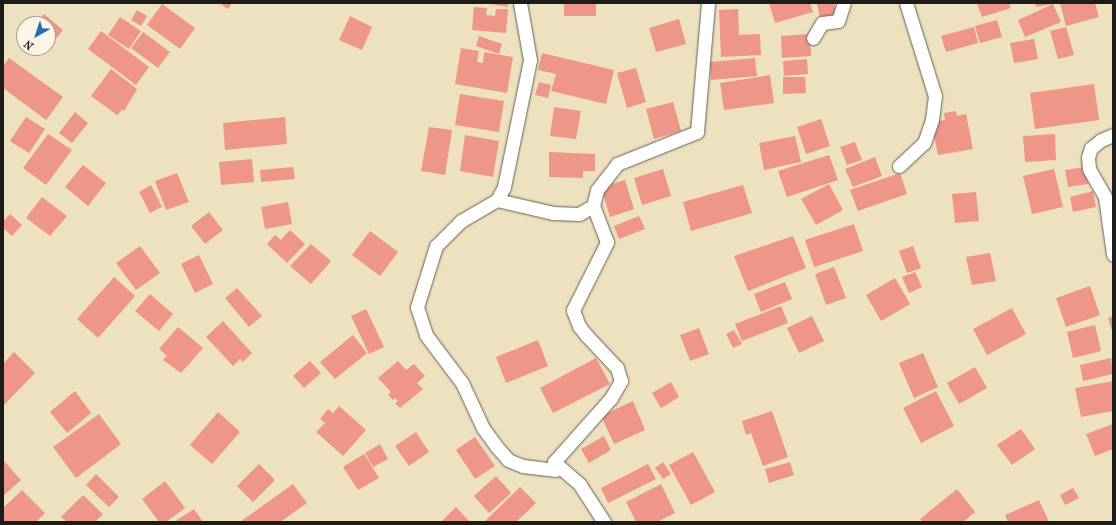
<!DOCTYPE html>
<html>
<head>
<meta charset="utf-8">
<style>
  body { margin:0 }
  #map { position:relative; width:1116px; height:525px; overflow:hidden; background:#eee1c0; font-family:"IM FELL French Canon",serif }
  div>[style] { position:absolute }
  .building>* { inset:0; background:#ee9689 }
  .roads { filter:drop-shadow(0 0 1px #666155) drop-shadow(0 0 1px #666155) }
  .minor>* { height:13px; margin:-6.5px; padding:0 6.5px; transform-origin:6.5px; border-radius:6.5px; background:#fff }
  span { translate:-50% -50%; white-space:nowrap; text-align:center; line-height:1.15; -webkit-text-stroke:3.5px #fcf5e5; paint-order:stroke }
  .frame { position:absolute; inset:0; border:4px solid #1c1c1c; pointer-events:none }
  .north { position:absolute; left:16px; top:16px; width:40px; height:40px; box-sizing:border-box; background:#fcf5e5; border:1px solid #a29e95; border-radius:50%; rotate:219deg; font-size:11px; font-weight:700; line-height:16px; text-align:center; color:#1c1c1c }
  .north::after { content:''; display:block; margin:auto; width:14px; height:18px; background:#1f6fb2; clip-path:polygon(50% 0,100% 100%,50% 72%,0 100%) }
</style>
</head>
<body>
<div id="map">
  <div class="building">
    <div style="clip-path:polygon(219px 3px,232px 3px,228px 9px)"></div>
    <div style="clip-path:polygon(485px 3px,508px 3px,508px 7px)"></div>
    <div style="clip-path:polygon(564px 3px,596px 3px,596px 16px,564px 16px)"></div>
    <div style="clip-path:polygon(769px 3px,810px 3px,813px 12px,775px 23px)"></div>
    <div style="clip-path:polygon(817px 3px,834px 3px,837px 17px,820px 20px)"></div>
    <div style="clip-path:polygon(977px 3px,1009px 3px,1011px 8px,982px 17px)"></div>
    <div style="clip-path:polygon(1035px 3px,1052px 3px,1052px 4px,1036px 7px)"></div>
    <div style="clip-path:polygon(1060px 3px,1095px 3px,1099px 17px,1066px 26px)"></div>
    <div style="clip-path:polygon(162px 4px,195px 28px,180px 49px,147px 25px)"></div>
    <div style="clip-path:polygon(1053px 4px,1061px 22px,1025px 37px,1018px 20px)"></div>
    <div style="clip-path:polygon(474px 7px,487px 8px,486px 15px,495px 16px,496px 9px,508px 9px,506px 33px,472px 30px)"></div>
    <div style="clip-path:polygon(738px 9px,739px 35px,760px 34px,761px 55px,721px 57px,719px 10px)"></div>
    <div style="clip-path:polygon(137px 10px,147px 16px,141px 26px,131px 20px)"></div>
    <div style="clip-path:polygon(44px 14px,63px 30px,48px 48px,48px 24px,36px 24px)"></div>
    <div style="clip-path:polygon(350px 16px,372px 27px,362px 50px,339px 40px)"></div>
    <div style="clip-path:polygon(120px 17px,141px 31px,129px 49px,108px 35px)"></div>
    <div style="clip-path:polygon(679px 19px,686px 44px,656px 52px,649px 28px)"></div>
    <div style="clip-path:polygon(997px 20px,1002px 37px,980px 43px,975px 26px)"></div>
    <div style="clip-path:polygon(974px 27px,978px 43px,946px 52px,941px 36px)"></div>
    <div style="clip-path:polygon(1066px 27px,1074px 55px,1058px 59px,1050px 31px)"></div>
    <div style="clip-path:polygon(101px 31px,149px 67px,136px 85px,88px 49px)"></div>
    <div style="clip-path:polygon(143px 32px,170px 52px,158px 68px,131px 48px)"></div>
    <div style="clip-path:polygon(810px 34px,811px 56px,782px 58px,781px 36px)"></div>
    <div style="clip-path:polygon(479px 36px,502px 44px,499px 54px,476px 46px)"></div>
    <div style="clip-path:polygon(1034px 39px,1038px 59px,1014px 63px,1010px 43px)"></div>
    <div style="clip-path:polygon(461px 48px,479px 51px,477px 62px,483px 63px,484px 52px,513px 57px,507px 93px,455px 84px)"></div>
    <div style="clip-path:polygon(542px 53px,614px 70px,606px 104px,551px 91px,556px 74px,538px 70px)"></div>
    <div style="clip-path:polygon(9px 58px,63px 97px,46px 120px,3px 88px,3px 66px)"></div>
    <div style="clip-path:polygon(755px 58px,757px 76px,711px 80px,710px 62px)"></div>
    <div style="clip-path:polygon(807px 59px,808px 74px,784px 76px,783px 61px)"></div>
    <div style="clip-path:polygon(636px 68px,646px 102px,627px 108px,617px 73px)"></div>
    <div style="clip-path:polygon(111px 69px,137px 89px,124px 111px,122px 110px,117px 115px,91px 96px)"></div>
    <div style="clip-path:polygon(770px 75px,774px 103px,724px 110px,720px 83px)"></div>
    <div style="clip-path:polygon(783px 77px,805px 77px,806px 93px,783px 94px)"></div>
    <div style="clip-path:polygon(539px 82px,551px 85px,548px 98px,535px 95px)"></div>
    <div style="clip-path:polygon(1094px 84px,1099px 120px,1035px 129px,1030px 93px)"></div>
    <div style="clip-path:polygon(460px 94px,504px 101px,499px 132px,455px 125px)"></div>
    <div style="clip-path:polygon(673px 102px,681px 131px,654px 139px,646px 109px)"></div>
    <div style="clip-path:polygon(554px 107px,581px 111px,576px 139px,550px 136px)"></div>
    <div style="clip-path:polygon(956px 111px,957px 116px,966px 114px,973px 149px,938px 155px,931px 122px,945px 120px,944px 113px)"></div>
    <div style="clip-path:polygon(75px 112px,88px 123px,72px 143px,59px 133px)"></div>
    <div style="clip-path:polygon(26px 117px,45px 129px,29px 153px,10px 141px)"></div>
    <div style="clip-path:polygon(285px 117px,287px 144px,225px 150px,223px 123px)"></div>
    <div style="clip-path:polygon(821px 119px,830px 146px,806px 154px,797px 127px)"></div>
    <div style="clip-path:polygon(429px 127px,452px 130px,445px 175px,421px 171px)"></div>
    <div style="clip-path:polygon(48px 134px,72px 150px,46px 185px,23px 168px)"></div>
    <div style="clip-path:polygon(1055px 134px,1056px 160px,1025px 162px,1023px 136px)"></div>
    <div style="clip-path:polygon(465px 135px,499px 141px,493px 177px,460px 171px)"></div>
    <div style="clip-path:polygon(795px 136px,801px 162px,764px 170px,759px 143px)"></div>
    <div style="clip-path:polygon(855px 142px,862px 160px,847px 165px,840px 147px)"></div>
    <div style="clip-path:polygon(549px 152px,595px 154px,595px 171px,583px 171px,583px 178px,549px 177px)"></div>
    <div style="clip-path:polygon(829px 155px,838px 180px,787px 197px,778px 171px)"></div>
    <div style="clip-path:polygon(875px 157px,882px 176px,853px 187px,845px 169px)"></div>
    <div style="clip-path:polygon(252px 159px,254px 182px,221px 185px,219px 162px)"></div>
    <div style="clip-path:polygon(83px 165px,106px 183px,88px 206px,65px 187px)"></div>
    <div style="clip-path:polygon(293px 167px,295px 179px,261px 182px,260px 170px)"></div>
    <div style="clip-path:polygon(1085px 167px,1088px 184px,1068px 187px,1065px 170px)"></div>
    <div style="clip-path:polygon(663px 169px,671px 196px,642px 205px,634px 178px)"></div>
    <div style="clip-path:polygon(1054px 169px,1063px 207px,1032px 214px,1023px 176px)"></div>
    <div style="clip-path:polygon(177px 173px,189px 202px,166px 210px,155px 181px)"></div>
    <div style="clip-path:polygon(900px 173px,907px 194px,858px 211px,850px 190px)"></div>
    <div style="clip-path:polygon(625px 180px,634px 209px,610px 217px,601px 187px)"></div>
    <div style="clip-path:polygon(829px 184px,843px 210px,816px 225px,801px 199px)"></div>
    <div style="clip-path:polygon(151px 185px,162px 207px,150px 213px,139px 192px)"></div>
    <div style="clip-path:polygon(743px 185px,752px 213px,691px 231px,683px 202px)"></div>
    <div style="clip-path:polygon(1093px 191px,1096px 207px,1073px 212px,1070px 197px)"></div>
    <div style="clip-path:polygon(976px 192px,979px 221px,955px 223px,952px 194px)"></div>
    <div style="clip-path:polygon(42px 197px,67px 216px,50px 236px,26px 218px)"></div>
    <div style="clip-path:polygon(288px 202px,292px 224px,265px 229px,261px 207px)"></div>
    <div style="clip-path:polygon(209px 212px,223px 230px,205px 244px,191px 226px)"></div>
    <div style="clip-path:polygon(10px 214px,22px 225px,12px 236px,3px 228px,3px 222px)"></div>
    <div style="clip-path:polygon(639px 216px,645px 229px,619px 239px,614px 226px)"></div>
    <div style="clip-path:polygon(854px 224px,863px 251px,814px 267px,805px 240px)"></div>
    <div style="clip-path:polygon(290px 230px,305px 244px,287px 263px,267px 244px,275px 235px,281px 240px)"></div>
    <div style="clip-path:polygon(370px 231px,398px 252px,380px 276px,352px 255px)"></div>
    <div style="clip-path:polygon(793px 236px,806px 268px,748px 291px,734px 256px)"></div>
    <div style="clip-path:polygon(311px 244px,331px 261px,311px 284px,290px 266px)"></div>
    <div style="clip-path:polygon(140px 246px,160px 273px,136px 290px,116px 263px)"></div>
    <div style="clip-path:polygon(913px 246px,921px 268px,907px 273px,899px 251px)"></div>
    <div style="clip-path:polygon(990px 253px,996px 281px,972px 285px,966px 257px)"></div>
    <div style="clip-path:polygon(199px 255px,213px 284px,195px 293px,181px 264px)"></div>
    <div style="clip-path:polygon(834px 267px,846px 298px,826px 305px,815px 274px)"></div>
    <div style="clip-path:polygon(915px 272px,922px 287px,909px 293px,902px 277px)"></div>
    <div style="clip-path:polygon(114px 277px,135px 296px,98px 338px,77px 319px)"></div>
    <div style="clip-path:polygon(895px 278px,910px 304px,881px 321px,866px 295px)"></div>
    <div style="clip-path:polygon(785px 282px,792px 299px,761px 312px,754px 294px)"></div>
    <div style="clip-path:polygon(1090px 286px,1100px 315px,1066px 327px,1056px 298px)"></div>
    <div style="clip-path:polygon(237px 288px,262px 316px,249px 327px,225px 298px)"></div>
    <div style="clip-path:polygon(150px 294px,173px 314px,159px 331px,135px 311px)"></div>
    <div style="clip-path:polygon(781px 306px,788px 323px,742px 341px,735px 324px)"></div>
    <div style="clip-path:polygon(1012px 308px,1026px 334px,987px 355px,973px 329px)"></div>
    <div style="clip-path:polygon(366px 309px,384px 347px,369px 354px,351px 316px)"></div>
    <div style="clip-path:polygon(812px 316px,824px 341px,799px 353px,787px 328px)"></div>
    <div style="clip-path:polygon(1113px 316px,1113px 334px,1108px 318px)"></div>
    <div style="clip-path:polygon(223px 321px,252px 353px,243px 362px,240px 359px,233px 366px,206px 337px)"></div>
    <div style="clip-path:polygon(1095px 325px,1101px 351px,1073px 358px,1067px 332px)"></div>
    <div style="clip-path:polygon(178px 327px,203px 348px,181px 373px,163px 360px,167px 356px,159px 349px)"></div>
    <div style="clip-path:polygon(699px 328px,709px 354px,690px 361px,680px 335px)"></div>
    <div style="clip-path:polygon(734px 330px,742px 344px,733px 348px,726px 334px)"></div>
    <div style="clip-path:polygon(353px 335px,367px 353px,335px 379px,320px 362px)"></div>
    <div style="clip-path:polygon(538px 340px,548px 366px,506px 383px,496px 357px)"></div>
    <div style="clip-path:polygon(14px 352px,35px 373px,3px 406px,3px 364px)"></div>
    <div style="clip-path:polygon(923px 353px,938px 387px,914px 398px,899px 363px)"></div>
    <div style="clip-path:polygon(596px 358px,610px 384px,553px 413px,540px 388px)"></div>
    <div style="clip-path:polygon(1111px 358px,1113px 374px,1083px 381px,1080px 365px)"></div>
    <div style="clip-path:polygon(310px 361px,321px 373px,304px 388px,293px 376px)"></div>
    <div style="clip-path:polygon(398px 361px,406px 370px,414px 364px,425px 376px,417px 383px,423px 389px,400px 408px,395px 403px,398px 401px,395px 398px,393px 400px,388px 395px,391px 392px,378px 378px)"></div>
    <div style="clip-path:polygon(975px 367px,987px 388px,959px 404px,947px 383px)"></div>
    <div style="clip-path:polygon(1113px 381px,1113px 411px,1081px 417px,1075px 388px)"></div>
    <div style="clip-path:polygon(671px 382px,679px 397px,661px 408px,652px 393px)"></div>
    <div style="clip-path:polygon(75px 391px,91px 413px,67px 433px,50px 412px)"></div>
    <div style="clip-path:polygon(936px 391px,954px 426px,921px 443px,903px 408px)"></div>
    <div style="clip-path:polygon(633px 401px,645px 430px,614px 444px,601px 416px)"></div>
    <div style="clip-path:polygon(339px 406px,366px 430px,343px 456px,316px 432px,325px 423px,320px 419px,328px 409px,333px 413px)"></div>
    <div style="clip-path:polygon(772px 411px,788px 457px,763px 466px,751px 433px,746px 435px,742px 421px)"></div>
    <div style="clip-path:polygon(218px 412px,240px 432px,212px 464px,190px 445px)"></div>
    <div style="clip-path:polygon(99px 414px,121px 444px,76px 478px,53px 447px)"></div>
    <div style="clip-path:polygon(1113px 424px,1113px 449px,1095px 456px,1086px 434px)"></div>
    <div style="clip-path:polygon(1021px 429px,1035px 449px,1012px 465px,997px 445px)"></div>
    <div style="clip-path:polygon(416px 432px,429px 452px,409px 466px,395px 446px)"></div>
    <div style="clip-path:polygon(604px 436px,611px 450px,589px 463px,581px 449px)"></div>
    <div style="clip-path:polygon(475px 437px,495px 466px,475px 479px,456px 450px)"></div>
    <div style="clip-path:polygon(380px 444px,388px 459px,373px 467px,365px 453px)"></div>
    <div style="clip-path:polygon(693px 452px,715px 492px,691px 505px,669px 465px)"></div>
    <div style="clip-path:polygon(364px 454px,379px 478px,358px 490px,343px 467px)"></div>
    <div style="clip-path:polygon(3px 460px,21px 480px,3px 496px)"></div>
    <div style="clip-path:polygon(663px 462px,671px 474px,663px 479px,655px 468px)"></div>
    <div style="clip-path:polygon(790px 462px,794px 475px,769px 483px,765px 469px)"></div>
    <div style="clip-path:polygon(259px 464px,275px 480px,253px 502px,237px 486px)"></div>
    <div style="clip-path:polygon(648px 464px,656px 479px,608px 503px,601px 488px)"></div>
    <div style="clip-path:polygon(96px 474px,119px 497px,109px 507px,86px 485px)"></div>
    <div style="clip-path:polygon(496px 476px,511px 493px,489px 513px,474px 496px)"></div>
    <div style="clip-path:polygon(165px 481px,185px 508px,166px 522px,159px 522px,142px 499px)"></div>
    <div style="clip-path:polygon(293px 484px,307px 503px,280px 522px,240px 522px)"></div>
    <div style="clip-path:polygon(661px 484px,675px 513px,657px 522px,636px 522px,626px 502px)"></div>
    <div style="clip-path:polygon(520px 487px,536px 503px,516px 522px,484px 522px)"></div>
    <div style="clip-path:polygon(1073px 488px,1079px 498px,1065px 505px,1060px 495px)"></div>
    <div style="clip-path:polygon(957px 489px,975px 512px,963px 522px,923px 522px,920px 519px)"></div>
    <div style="clip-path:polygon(22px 490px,45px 513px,36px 522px,4px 522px,3px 508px)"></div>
    <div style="clip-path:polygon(83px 495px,103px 514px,95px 522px,67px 522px,61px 517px)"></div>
    <div style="clip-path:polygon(1039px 500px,1049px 522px,1008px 522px,1005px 515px)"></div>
    <div style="clip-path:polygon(456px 507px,470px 522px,441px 522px)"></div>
    <div style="clip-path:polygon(194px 509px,203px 522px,174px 522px)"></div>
  </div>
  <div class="roads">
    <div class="minor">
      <div style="left:520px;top:3px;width:58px;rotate:80deg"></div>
      <div style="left:530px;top:60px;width:130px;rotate:101.6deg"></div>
      <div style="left:504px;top:187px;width:15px;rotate:118deg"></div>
      <div style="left:497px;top:200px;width:42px;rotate:149.7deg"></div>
      <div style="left:461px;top:221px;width:35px;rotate:135deg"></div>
      <div style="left:436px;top:246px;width:64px;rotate:107.3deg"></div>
      <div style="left:417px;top:307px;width:29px;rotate:72deg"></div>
      <div style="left:426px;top:335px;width:60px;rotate:53.1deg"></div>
      <div style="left:462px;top:383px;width:50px;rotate:65deg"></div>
      <div style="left:483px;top:428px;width:22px;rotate:54deg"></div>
      <div style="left:496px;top:446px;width:18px;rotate:49deg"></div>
      <div style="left:508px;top:460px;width:16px;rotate:22deg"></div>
      <div style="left:523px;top:466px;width:32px;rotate:7deg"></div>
      <div style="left:555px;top:470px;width:8px;rotate:-97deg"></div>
      <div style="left:554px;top:462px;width:86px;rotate:-48.3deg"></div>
      <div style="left:611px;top:398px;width:20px;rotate:-60deg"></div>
      <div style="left:621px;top:381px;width:14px;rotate:-107deg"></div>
      <div style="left:617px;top:368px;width:44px;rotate:-133.2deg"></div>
      <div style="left:587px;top:336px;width:13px;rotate:-129deg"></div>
      <div style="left:579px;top:326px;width:17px;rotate:-111deg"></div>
      <div style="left:573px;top:310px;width:76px;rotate:-63.4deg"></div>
      <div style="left:607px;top:242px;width:39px;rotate:-111deg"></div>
      <div style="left:593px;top:206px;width:16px;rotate:-76deg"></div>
      <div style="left:597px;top:190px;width:33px;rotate:-52deg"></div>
      <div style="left:617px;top:164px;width:86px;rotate:-21.8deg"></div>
      <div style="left:697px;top:132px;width:129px;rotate:-85.1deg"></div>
      <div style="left:813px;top:38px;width:17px;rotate:-59deg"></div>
      <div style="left:822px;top:23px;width:16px;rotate:-7deg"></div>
      <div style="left:838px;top:21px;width:19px;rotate:-72deg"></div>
      <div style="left:1113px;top:135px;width:13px;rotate:157deg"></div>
      <div style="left:1101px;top:140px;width:13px;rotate:141deg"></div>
      <div style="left:1091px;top:148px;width:9px;rotate:108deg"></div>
      <div style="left:1088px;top:157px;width:12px;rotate:85deg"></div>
      <div style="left:1089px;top:169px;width:32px;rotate:60deg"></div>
      <div style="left:1105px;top:197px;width:58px;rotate:82deg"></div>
      <div style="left:899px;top:166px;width:34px;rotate:-43deg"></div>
      <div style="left:924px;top:143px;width:24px;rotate:-71deg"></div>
      <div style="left:932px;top:120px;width:24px;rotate:-83deg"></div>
      <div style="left:935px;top:96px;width:97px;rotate:-107.3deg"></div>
      <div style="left:497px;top:200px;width:57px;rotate:13.1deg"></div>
      <div style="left:553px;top:213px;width:26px;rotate:2deg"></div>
      <div style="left:579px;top:214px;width:16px;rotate:-30deg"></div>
      <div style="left:554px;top:462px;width:35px;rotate:41deg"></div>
      <div style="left:580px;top:485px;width:44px;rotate:57deg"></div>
    </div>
  </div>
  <div class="frame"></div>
  <div class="north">N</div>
</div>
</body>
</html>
